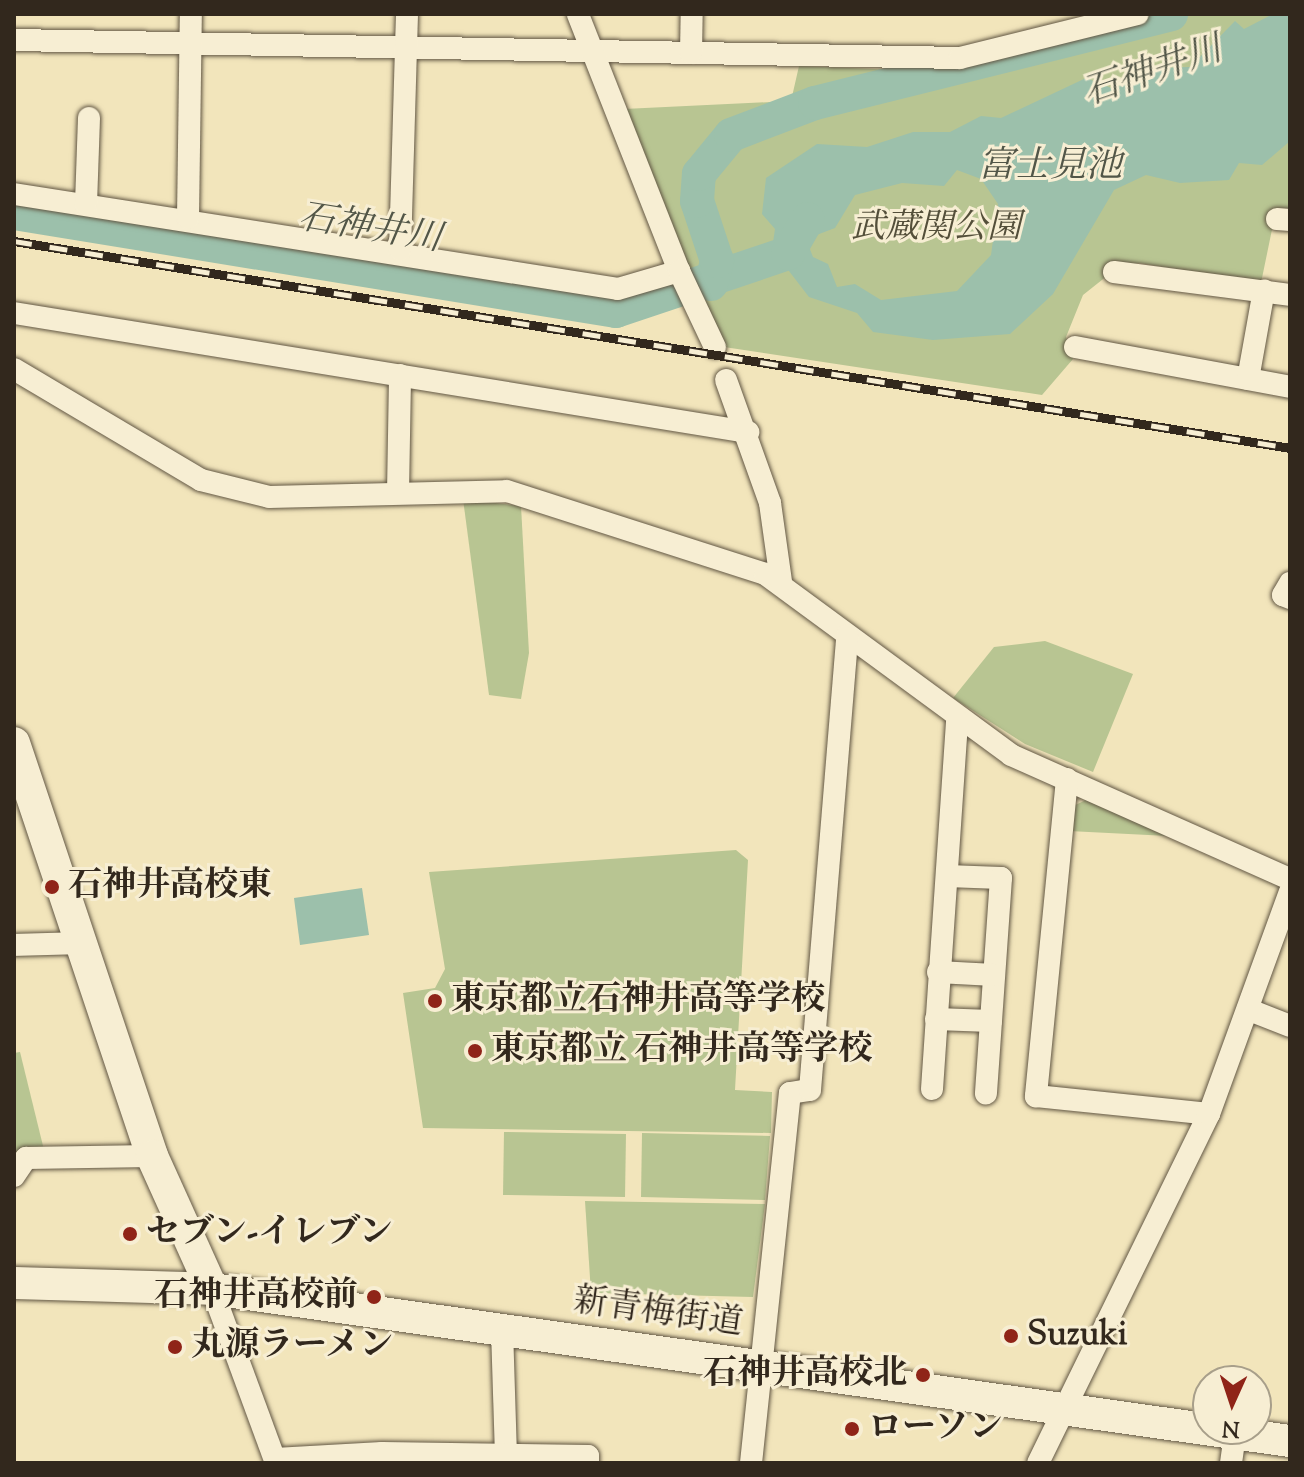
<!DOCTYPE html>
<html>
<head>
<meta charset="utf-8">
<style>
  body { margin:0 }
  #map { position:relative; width:1304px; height:1477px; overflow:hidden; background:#f2e5bb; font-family:"Sorts Mill Goudy","Noto Serif JP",serif }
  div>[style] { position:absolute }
  .green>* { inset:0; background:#b8c592 }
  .water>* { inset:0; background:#9cc0ab }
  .river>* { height:34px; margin:-17px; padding:0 17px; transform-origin:17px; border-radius:17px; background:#9cc0ab }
  .roads { filter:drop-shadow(0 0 2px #625744) drop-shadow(0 0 2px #625744) }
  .street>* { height:22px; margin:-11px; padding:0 11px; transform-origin:11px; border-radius:11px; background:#f7eed3 }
  .secondary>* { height:32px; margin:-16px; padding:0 16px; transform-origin:16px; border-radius:16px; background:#f7eed3 }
  .rail>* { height:9px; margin-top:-4.5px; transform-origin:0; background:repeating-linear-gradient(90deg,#f7eed3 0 18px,#32281d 0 36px); box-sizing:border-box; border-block:2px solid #32281d }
  .dots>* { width:22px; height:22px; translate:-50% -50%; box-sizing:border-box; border:4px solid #f7eed3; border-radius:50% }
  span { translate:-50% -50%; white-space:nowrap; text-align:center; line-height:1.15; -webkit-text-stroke:6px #f7eed3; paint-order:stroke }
  .park-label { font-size:34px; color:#544f3a; font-style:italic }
  .poi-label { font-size:34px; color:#32281d; font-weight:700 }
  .left { translate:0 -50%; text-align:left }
  .right { translate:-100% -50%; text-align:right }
  .street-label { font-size:34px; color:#32281d }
  .water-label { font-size:36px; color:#525648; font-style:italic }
  .frame { position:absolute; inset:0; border:16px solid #32281d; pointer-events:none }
  .north { position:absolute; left:1192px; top:1365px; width:80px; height:80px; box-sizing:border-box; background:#f7eed3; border:2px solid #a89f8a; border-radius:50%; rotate:183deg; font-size:22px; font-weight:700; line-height:32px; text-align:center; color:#32281d }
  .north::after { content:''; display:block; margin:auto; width:28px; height:36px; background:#8f2418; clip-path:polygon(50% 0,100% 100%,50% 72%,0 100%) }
</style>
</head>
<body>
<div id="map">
  <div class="green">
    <div style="clip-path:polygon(1192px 14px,1290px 14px,1290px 211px,1276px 210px,1261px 283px,1139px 263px,1117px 268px,1083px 295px,1066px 337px,1073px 359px,1042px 395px,724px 347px,626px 129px,624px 109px,791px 101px,799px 66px,975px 73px)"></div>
    <div style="clip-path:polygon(463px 499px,521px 506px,529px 653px,521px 699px,489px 695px)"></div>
    <div style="clip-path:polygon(1045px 641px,1133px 674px,1093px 772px,1025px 744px,953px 698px,994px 647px)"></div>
    <div style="clip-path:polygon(1086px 800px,1168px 836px,1069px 831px,1071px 807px)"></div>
    <div style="clip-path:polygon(736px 850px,748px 860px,735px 1090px,772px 1092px,771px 1133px,423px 1128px,403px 993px,435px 988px,445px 969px,429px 872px)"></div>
    <div style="clip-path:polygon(20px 1052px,44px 1150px,14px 1152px,14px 1053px)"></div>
    <div style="clip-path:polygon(504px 1132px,626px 1134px,625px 1197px,503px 1195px)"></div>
    <div style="clip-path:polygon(642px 1133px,770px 1136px,765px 1200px,641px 1197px)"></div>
    <div style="clip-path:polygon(585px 1201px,765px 1204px,753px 1297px,591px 1293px)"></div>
  </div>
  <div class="water">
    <div style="clip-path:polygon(evenodd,1273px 14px,1290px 14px,1290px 141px,1262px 165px,1239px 163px,1229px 180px,1180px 183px,1146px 175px,1114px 190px,1053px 294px,1010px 334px,933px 340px,873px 332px,857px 313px,809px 297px,772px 249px,775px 229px,762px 214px,766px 178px,817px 144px,867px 147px,913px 132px,950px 132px,981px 116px,1001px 118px,1086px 78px,1114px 89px,1148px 68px,1190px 67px,1235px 21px,1244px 29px,1273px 14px,957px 170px,981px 179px,998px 204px,991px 255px,957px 291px,881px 300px,855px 284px,837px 287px,828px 264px,813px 257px,806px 239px,835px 228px,855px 195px,902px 183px,944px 186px,957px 170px)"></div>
    <div style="clip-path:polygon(362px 888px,369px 935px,300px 945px,294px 898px)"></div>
  </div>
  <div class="river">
    <div style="left:14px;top:213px;width:610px;rotate:9.25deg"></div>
    <div style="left:616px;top:311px;width:182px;rotate:-18.6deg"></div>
    <div style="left:788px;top:253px;width:39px;rotate:-60deg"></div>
    <div style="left:711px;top:284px;width:24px;rotate:-75deg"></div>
    <div style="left:717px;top:261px;width:63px;rotate:-108.4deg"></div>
    <div style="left:697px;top:201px;width:27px;rotate:-86deg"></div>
    <div style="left:699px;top:174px;width:50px;rotate:-50.6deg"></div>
    <div style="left:731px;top:135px;width:90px;rotate:-20.9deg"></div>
    <div style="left:815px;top:103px;width:367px;rotate:-14deg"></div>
  </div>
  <div class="roads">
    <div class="street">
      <div style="left:14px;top:40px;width:946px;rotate:1.09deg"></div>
      <div style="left:960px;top:58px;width:183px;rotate:-13.9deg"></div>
      <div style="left:691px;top:53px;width:39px;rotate:-89deg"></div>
      <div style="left:14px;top:194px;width:611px;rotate:8.94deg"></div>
      <div style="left:618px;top:289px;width:64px;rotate:-16.4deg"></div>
      <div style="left:679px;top:271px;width:276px;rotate:-111.5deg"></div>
      <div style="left:86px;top:204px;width:86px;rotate:-88deg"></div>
      <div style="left:188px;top:218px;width:204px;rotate:-89.2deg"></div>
      <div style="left:1277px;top:219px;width:13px;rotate:4deg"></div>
      <div style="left:400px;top:250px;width:236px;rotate:-88.3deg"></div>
      <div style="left:679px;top:271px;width:84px;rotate:64.7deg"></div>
      <div style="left:1114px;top:272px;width:177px;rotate:7.4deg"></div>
      <div style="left:14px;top:313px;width:744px;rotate:9.21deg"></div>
      <div style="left:1075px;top:347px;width:219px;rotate:10.5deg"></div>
      <div style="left:14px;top:369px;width:217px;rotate:30.7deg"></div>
      <div style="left:201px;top:480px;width:70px;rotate:14deg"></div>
      <div style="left:269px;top:497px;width:238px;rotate:-1.4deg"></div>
      <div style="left:507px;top:491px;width:271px;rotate:17.8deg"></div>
      <div style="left:765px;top:574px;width:305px;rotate:36.3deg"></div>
      <div style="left:1011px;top:755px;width:305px;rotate:24deg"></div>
      <div style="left:1248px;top:379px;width:90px;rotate:-79.8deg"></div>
      <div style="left:726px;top:380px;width:131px;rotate:70.3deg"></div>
      <div style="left:770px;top:503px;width:79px;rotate:82deg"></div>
      <div style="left:398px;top:493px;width:118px;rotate:-89deg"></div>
      <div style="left:1290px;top:583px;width:14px;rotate:120deg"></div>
      <div style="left:1283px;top:595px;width:8px;rotate:23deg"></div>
      <div style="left:1067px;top:779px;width:319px;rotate:95.6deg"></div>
      <div style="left:1036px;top:1096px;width:174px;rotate:5.9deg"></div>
      <div style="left:947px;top:876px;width:54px;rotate:2.1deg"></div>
      <div style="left:1001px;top:878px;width:216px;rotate:94deg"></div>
      <div style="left:14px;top:945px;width:67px;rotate:-1.7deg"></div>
      <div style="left:938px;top:972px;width:56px;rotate:3.1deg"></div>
      <div style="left:1252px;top:1011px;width:41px;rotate:21.5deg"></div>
      <div style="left:936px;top:1019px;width:55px;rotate:2.1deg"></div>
      <div style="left:932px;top:1089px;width:370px;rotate:-86.1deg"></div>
      <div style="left:14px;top:1176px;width:22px;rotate:-56deg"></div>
      <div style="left:26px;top:1158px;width:126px;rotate:-0.9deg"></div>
      <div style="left:212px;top:1289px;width:185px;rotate:69.8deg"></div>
      <div style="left:502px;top:1329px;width:126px;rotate:88.2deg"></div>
      <div style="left:275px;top:1459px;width:107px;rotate:-3.2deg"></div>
      <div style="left:382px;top:1453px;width:206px;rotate:0.8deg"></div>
      <div style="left:588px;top:1456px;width:7px;rotate:90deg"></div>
      <div style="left:751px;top:1463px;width:372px;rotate:-84deg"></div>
      <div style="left:790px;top:1093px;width:20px;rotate:-9deg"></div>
      <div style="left:810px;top:1090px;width:456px;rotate:-85.3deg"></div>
      <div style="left:1038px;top:1463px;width:389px;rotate:-63.9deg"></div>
      <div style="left:1209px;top:1114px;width:236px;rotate:-70deg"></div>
      <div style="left:1231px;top:1463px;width:30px;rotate:-82deg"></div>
    </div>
    <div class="secondary">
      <div style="left:14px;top:743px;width:435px;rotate:71.5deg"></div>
      <div style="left:152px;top:1156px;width:146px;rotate:65.7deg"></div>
      <div style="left:14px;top:1283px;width:198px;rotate:1.7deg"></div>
      <div style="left:212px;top:1289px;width:1089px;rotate:8.03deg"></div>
    </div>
  </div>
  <div class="rail">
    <div style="left:14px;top:241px;width:1293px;rotate:9.21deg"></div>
  </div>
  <div class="dots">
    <div style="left:52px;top:887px;background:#8f2418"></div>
    <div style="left:435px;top:1001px;background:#8f2418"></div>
    <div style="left:475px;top:1051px;background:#8f2418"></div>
    <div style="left:130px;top:1234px;background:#8f2418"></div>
    <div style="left:374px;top:1297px;background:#8f2418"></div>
    <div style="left:1011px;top:1336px;background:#8f2418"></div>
    <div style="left:175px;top:1347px;background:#8f2418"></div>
    <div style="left:923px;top:1375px;background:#8f2418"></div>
    <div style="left:852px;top:1429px;background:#8f2418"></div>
  </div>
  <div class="park-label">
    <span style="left:936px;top:229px">武蔵関公園</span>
  </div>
  <div class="poi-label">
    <span class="left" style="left:68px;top:887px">石神井高校東</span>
    <span class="left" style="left:451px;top:1001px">東京都立石神井高等学校</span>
    <span class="left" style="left:491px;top:1051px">東京都立 石神井高等学校</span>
    <span class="left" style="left:146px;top:1234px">セブン-イレブン</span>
    <span class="right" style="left:358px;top:1297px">石神井高校前</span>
    <span class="left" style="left:1027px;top:1336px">Suzuki</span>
    <span class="left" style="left:191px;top:1347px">丸源ラーメン</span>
    <span class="right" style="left:907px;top:1375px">石神井高校北</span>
    <span class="left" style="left:868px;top:1429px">ローソン</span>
  </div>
  <div class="street-label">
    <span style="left:658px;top:1313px;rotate:8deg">新青梅街道</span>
  </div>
  <div class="water-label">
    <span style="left:1153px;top:73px;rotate:-19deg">石神井川</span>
    <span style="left:1050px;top:168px">富士見池</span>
    <span style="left:370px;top:230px;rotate:9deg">石神井川</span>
  </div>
  <div class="frame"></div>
  <div class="north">N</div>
</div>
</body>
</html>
